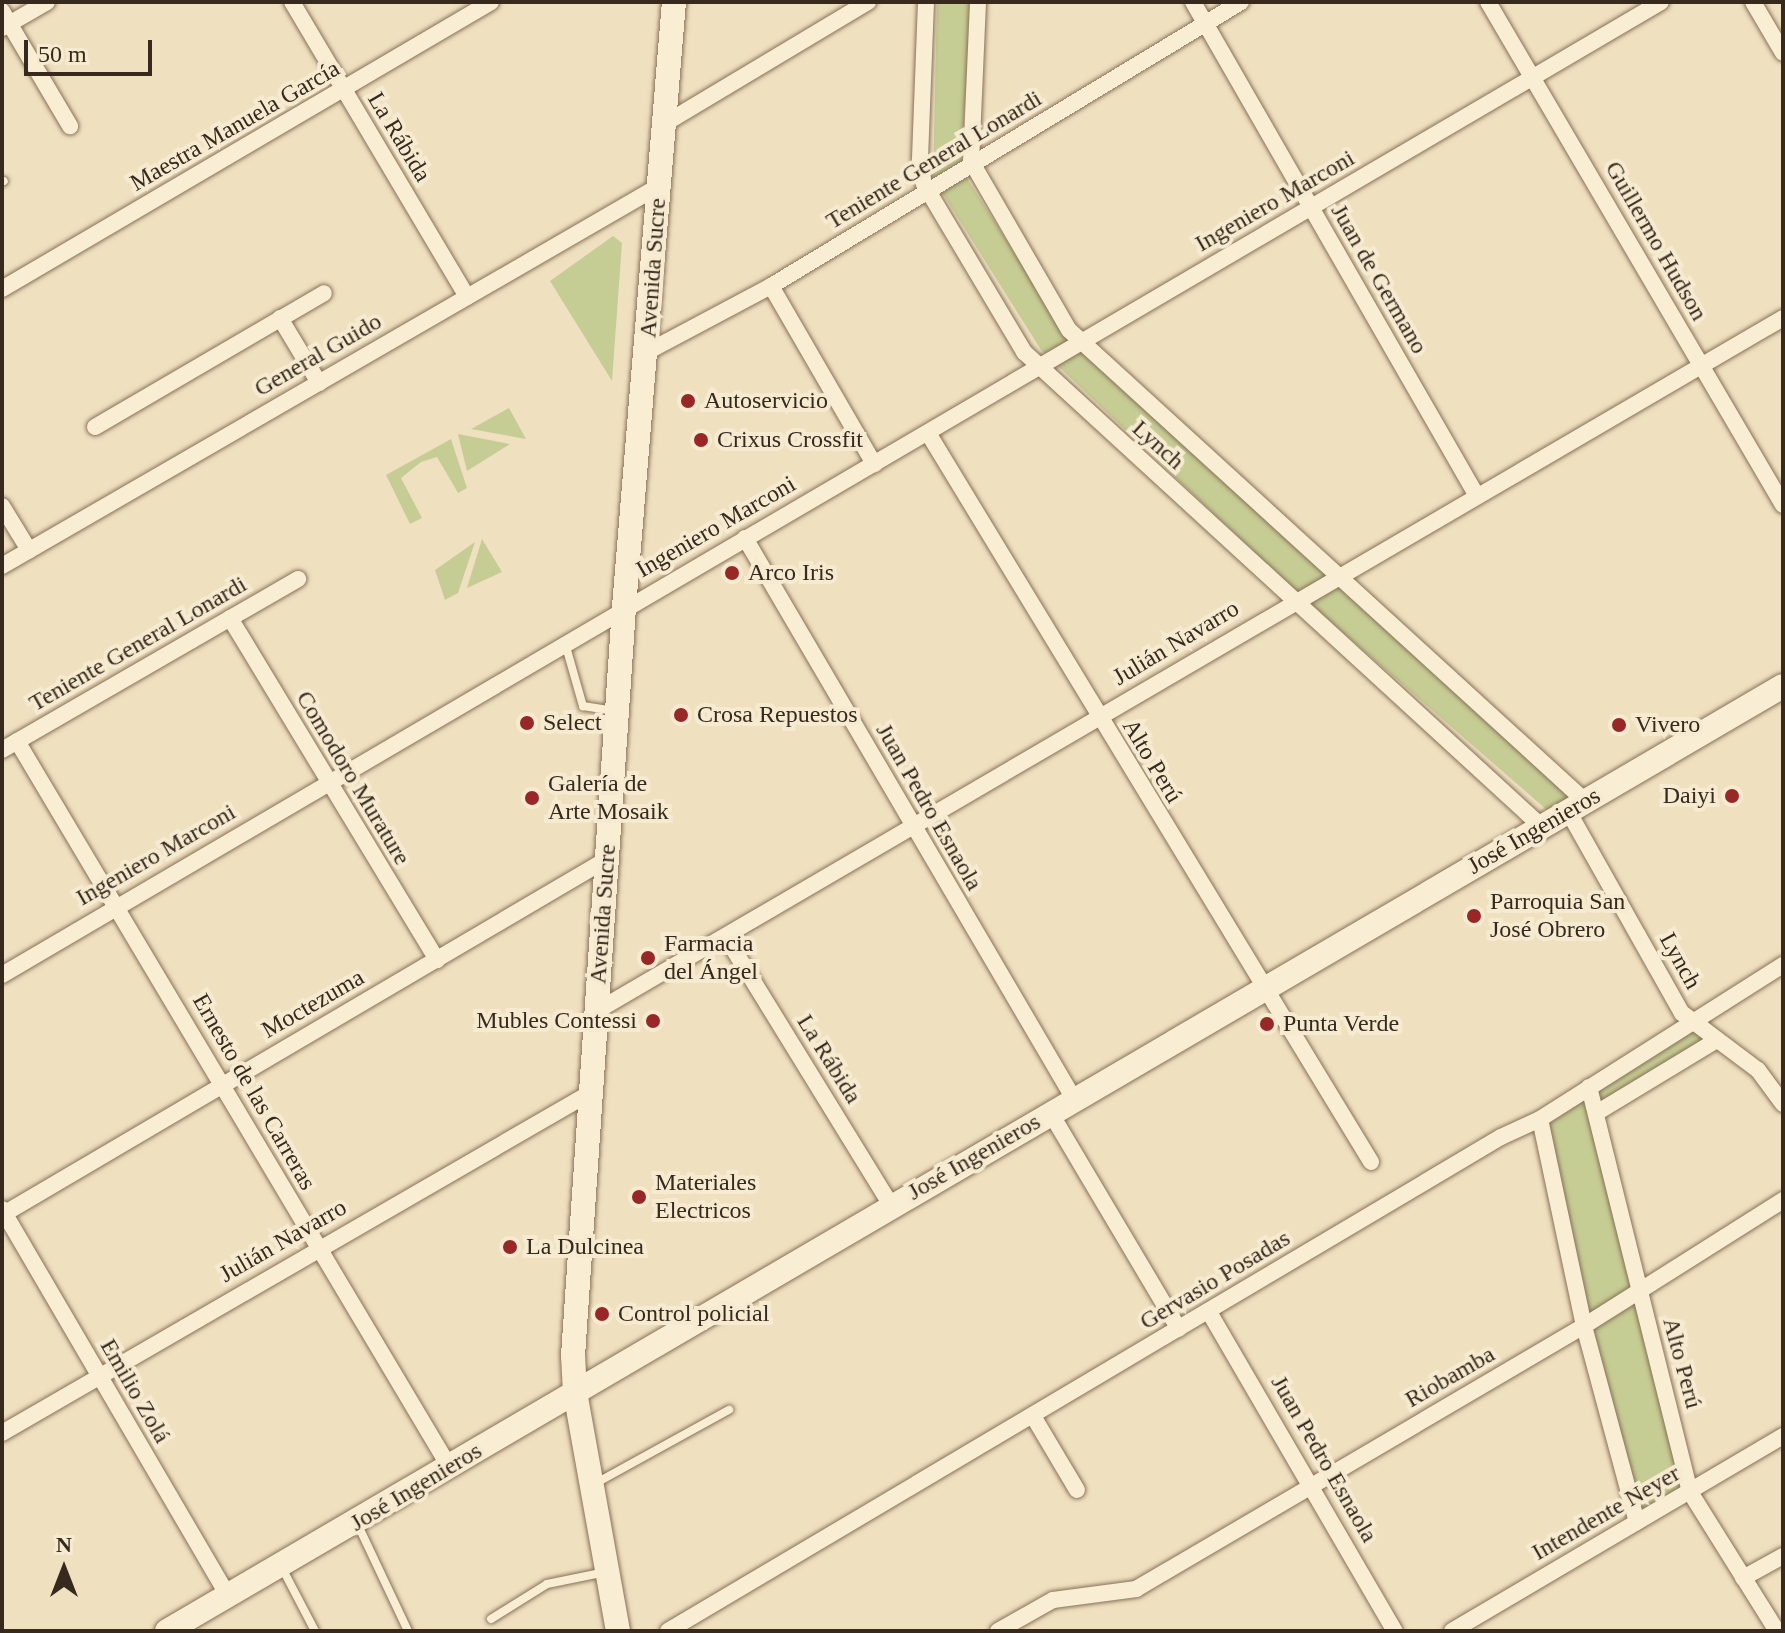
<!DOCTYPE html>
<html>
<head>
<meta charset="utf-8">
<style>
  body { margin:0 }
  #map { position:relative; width:1785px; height:1633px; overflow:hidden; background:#efe0c0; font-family:Georgia,serif }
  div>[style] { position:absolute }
  .green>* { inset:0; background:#c6cd94 }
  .roads { filter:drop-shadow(0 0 2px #887158) drop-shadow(0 0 2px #887158) }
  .lane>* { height:8px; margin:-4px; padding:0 4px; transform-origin:4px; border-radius:4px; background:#f9eed3 }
  .street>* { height:16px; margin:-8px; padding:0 8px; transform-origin:8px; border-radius:8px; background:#f9eed3 }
  .secondary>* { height:24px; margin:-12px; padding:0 12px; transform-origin:12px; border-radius:12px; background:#f9eed3 }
  .dots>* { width:22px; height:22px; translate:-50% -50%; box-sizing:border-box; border:4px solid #f6ebd0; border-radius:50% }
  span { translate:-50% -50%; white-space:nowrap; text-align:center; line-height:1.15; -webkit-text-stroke:8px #f6ebd0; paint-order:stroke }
  .street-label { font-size:24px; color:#37291d }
  .poi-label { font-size:24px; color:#37291d }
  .left { translate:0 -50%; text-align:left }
  .right { translate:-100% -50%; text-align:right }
  .frame { position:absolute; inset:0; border:4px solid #37291d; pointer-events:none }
  .north { position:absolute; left:24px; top:1529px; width:80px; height:80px; -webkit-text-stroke:6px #f6ebd0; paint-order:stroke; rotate:0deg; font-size:22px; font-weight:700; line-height:32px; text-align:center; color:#37291d }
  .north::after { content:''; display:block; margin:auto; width:28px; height:36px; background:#37291d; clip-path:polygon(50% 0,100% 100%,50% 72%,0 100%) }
  .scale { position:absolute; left:24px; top:40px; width:128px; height:36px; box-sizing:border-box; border:4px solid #37291d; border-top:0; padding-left:10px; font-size:24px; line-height:28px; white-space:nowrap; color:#37291d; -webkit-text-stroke:6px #f6ebd0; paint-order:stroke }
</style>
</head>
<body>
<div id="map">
  <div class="green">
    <div style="clip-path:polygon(937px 2px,971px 2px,961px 169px,1068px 337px,1574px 798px,1548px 811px,1300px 595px,1041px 350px,933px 178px)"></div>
    <div style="clip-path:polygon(613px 236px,622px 243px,612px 381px,550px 281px)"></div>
    <div style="clip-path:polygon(509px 408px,526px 439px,471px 429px)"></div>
    <div style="clip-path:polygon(458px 434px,510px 444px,467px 471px)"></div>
    <div style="clip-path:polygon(451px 439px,467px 488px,458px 493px,437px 457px,421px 462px,401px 478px,422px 518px,410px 524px,386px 475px)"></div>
    <div style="clip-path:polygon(482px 539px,502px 572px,467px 588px)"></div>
    <div style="clip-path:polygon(475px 542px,458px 593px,445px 600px,435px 570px)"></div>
    <div style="clip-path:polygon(1690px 1022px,1717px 1040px,1598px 1112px,1690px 1492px,1637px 1522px,1540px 1119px)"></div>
  </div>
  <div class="roads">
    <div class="lane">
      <div style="left:2px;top:182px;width:2px;rotate:-27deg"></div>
      <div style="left:565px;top:643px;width:66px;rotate:74.1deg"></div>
      <div style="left:583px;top:706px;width:32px;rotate:9deg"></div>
      <div style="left:596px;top:1483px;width:152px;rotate:-28.8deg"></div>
      <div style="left:357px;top:1523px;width:119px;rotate:64.7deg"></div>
      <div style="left:281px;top:1566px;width:73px;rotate:62.4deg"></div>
      <div style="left:491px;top:1619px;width:66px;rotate:-32deg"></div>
      <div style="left:547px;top:1584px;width:60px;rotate:-11.5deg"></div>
    </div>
    <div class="street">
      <div style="left:292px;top:2px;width:343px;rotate:59.3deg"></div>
      <div style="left:926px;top:2px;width:158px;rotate:92.2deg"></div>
      <div style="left:920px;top:160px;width:24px;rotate:81deg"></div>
      <div style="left:924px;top:184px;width:196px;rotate:59.2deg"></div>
      <div style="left:1024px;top:352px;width:701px;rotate:42.52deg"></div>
      <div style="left:978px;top:2px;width:159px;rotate:92.5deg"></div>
      <div style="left:971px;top:161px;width:195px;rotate:59.9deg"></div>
      <div style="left:1069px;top:330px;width:699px;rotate:42.39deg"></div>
      <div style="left:1193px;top:2px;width:570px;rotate:60.11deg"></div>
      <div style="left:1488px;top:2px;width:583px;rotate:59.61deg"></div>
      <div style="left:1753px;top:2px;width:59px;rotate:59.5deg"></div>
      <div style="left:2px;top:11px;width:134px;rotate:59.4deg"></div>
      <div style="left:2px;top:28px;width:52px;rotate:-30deg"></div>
      <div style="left:664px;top:124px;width:238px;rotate:-30.9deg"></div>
      <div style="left:771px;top:286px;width:206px;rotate:59.9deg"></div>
      <div style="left:2px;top:289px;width:567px;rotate:-30.41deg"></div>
      <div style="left:280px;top:318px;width:76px;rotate:59deg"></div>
      <div style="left:647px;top:352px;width:140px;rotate:-28deg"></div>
      <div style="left:771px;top:286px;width:549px;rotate:-31.14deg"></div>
      <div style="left:95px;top:427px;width:265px;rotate:-30.3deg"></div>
      <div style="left:928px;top:433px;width:853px;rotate:58.71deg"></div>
      <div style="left:2px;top:506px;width:52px;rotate:58.5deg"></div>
      <div style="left:745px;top:538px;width:650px;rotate:59.61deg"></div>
      <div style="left:2px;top:566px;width:759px;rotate:-30.04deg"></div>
      <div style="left:230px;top:618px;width:400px;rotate:58.8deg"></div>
      <div style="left:17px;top:741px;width:846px;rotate:59.22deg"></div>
      <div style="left:2px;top:750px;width:342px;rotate:-30deg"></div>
      <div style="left:1568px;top:811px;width:232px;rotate:60.6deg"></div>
      <div style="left:1682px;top:1013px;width:95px;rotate:36.9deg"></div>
      <div style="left:1758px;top:1070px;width:42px;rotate:53.7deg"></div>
      <div style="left:726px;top:937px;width:315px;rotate:58.4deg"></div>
      <div style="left:2px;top:975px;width:1923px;rotate:-30.39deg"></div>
      <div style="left:595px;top:1012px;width:1376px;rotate:-30.29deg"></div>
      <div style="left:1589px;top:1087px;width:417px;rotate:76deg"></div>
      <div style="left:1690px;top:1492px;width:164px;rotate:58deg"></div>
      <div style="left:1050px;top:1112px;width:252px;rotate:59.3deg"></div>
      <div style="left:1598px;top:1112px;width:139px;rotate:-31.2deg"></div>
      <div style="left:1540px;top:1119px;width:212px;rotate:78deg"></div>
      <div style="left:1584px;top:1326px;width:203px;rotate:74.9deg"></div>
      <div style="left:2px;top:1209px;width:448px;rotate:59.7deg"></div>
      <div style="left:2px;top:1215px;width:702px;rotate:-30.47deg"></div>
      <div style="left:1209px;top:1312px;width:369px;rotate:59.8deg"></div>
      <div style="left:1033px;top:1416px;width:86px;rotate:59.3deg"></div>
      <div style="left:2px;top:1433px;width:679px;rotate:-30.04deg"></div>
      <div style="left:1743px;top:1578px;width:46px;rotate:-28.8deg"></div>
      <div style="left:668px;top:1631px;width:968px;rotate:-30.67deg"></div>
      <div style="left:1501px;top:1137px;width:43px;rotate:-24.8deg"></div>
      <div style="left:1540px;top:1119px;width:288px;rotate:-32.4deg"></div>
      <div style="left:998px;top:1631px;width:63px;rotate:-29.4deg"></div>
      <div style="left:1053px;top:1600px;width:84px;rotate:-7.5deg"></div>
      <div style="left:1136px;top:1589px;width:519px;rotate:-30.42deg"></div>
      <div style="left:1584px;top:1326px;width:236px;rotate:-32.3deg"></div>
      <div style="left:1452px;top:1631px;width:384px;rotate:-30.5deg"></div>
    </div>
    <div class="secondary">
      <div style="left:167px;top:1631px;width:1872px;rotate:-30.32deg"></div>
      <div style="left:618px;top:1631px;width:242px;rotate:-100.2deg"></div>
      <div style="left:575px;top:1393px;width:37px;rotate:-93deg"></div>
      <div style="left:573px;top:1356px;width:751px;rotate:-86.1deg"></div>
      <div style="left:624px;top:607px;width:607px;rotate:-85.28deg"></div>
    </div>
  </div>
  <div class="dots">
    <div style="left:688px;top:401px;background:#982728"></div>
    <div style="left:701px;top:440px;background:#982728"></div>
    <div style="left:732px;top:573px;background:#982728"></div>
    <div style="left:681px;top:715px;background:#982728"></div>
    <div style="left:527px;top:723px;background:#982728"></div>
    <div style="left:1619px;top:725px;background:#982728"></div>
    <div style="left:1732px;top:796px;background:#982728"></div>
    <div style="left:532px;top:798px;background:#982728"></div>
    <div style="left:1474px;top:916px;background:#982728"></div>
    <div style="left:648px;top:958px;background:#982728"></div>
    <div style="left:653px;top:1021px;background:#982728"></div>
    <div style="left:1267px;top:1024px;background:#982728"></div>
    <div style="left:639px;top:1197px;background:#982728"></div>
    <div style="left:510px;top:1247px;background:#982728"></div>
    <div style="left:602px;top:1314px;background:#982728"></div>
  </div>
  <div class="street-label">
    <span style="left:235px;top:126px;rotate:-30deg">Maestra Manuela García</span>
    <span style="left:399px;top:137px;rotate:59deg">La Rábida</span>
    <span style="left:934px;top:160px;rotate:-31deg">Teniente General Lonardi</span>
    <span style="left:1275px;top:201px;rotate:-30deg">Ingeniero Marconi</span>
    <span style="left:1656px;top:241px;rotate:60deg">Guillermo Hudson</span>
    <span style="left:653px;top:268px;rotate:-86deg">Avenida Sucre</span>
    <span style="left:1379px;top:279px;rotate:60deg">Juan de Germano</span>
    <span style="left:318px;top:355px;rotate:-30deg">General Guido</span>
    <span style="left:1158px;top:445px;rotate:42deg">Lynch</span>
    <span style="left:716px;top:527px;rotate:-30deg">Ingeniero Marconi</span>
    <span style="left:1176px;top:643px;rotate:-31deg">Julián Navarro</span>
    <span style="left:138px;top:644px;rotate:-30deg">Teniente General Lonardi</span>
    <span style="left:1152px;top:761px;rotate:59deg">Alto Perú</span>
    <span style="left:353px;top:778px;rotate:59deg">Comodoro Murature</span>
    <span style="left:929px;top:807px;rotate:60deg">Juan Pedro Esnaola</span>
    <span style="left:1534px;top:831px;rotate:-30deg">José Ingenieros</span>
    <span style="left:156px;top:855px;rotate:-30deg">Ingeniero Marconi</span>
    <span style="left:603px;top:914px;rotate:-86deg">Avenida Sucre</span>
    <span style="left:1680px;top:961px;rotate:61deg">Lynch</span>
    <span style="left:313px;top:1004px;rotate:-30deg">Moctezuma</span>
    <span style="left:829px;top:1059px;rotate:58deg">La Rábida</span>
    <span style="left:254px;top:1092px;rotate:60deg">Ernesto de las Carreras</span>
    <span style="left:974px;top:1157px;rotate:-30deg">José Ingenieros</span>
    <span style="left:283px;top:1241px;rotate:-30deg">Julián Navarro</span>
    <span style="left:1215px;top:1280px;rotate:-31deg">Gervasio Posadas</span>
    <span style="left:1682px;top:1363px;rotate:75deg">Alto Perú</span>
    <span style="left:1450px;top:1377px;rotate:-30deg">Riobamba</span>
    <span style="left:135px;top:1391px;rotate:60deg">Emilio Zolá</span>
    <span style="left:1324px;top:1459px;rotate:60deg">Juan Pedro Esnaola</span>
    <span style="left:416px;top:1487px;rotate:-31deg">José Ingenieros</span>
    <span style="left:1606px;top:1513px;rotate:-30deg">Intendente Neyer</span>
  </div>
  <div class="poi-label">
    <span class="left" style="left:704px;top:401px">Autoservicio</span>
    <span class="left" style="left:717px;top:440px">Crixus Crossfit</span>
    <span class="left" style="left:748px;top:573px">Arco Iris</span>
    <span class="left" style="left:697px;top:715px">Crosa Repuestos</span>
    <span class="left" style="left:543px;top:723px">Select</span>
    <span class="left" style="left:1635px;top:725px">Vivero</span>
    <span class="left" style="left:548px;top:798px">Galería de<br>Arte Mosaik</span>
    <span class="right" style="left:1716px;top:796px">Daiyi</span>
    <span class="left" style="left:1490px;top:916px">Parroquia San<br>José Obrero</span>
    <span class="left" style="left:664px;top:958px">Farmacia<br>del Ángel</span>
    <span class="right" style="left:637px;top:1021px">Mubles Contessi</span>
    <span class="left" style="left:1283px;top:1024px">Punta Verde</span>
    <span class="left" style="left:655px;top:1197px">Materiales<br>Electricos</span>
    <span class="left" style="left:526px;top:1247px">La Dulcinea</span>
    <span class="left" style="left:618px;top:1314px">Control policial</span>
  </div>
  <div class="frame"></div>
  <div class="north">N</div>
  <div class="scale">50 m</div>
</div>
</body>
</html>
